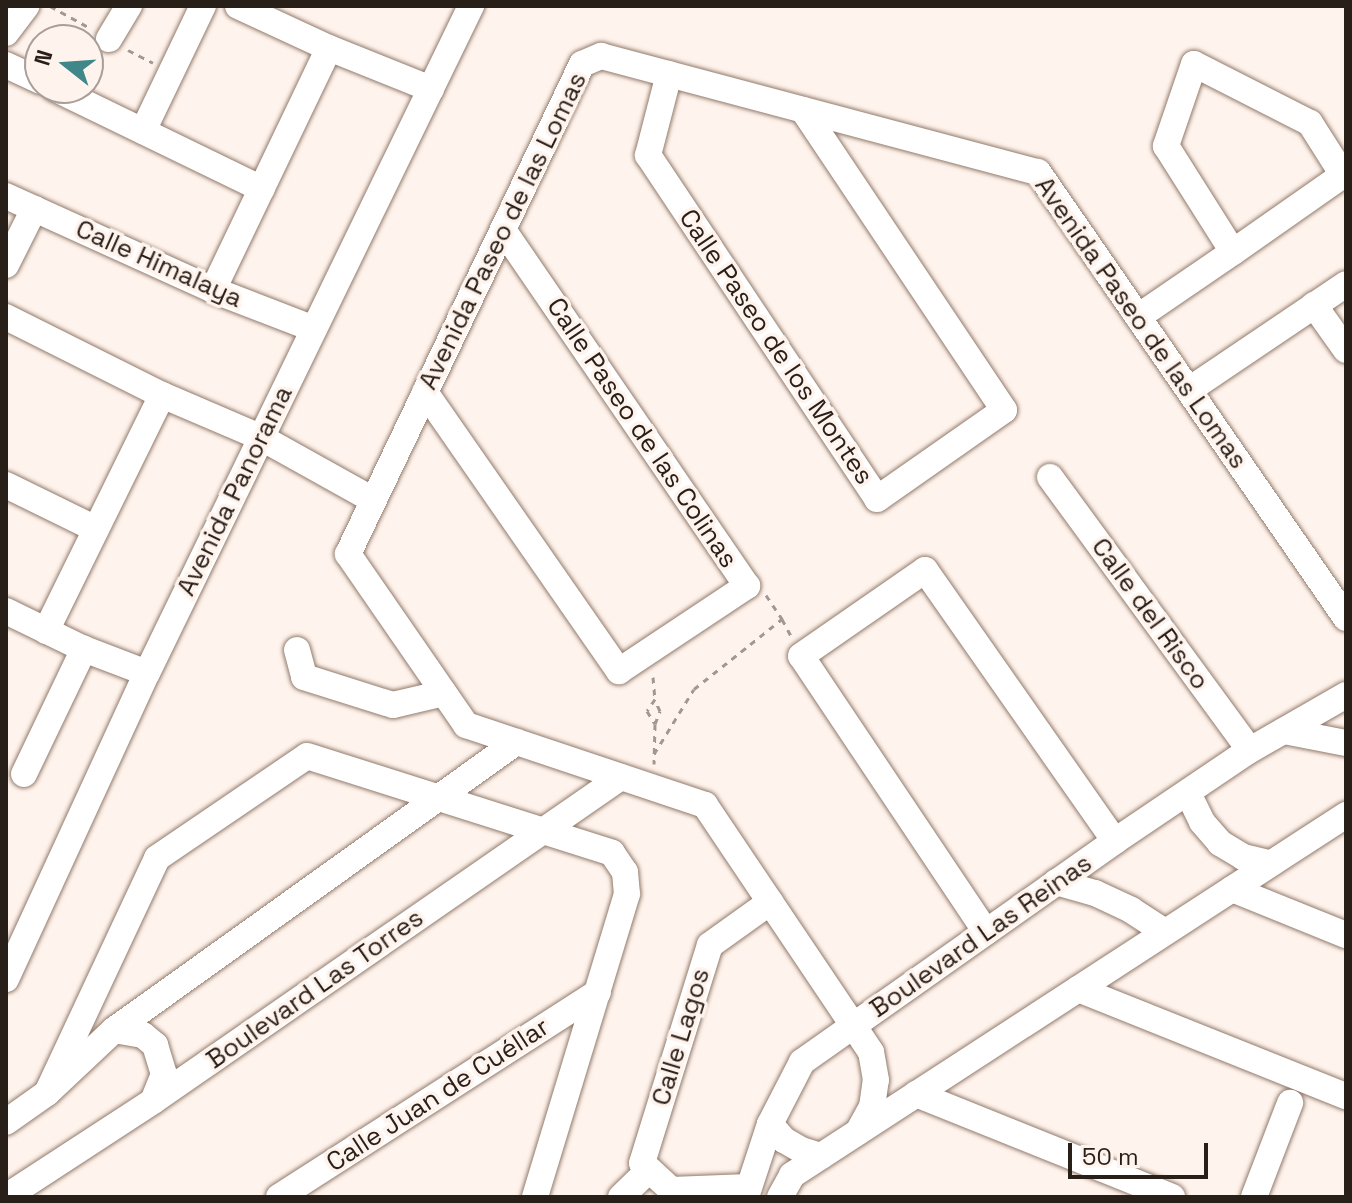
<!DOCTYPE html>
<html>
<head>
<meta charset="utf-8">
<style>
  body { margin:0 }
  #map { position:relative; width:1352px; height:1203px; overflow:hidden; background:#fff4ed; font-family:"Space Grotesk",sans-serif }
  div>[style] { position:absolute }
  .path>* { height:3px; margin-top:-1.5px; transform-origin:0; background:repeating-linear-gradient(90deg,#a29891 0 6px,transparent 0 12px) }
  .roads { filter:drop-shadow(0 0 2px #927a6b) drop-shadow(0 0 2px #927a6b) }
  .minor>* { height:26px; margin:-13px; padding:0 13px; transform-origin:13px; border-radius:13px; background:#fff }
  span { translate:-50% -50%; white-space:nowrap; text-align:center; line-height:1.15; -webkit-text-stroke:7px #fff4ed; paint-order:stroke }
  .street-label { font-size:26px; color:#291f19 }
  .frame { position:absolute; inset:0; border:8px solid #291f19; pointer-events:none }
  .north { position:absolute; left:24px; top:24px; width:80px; height:80px; box-sizing:border-box; background:#fff4ed; border:2px solid #a99f98; border-radius:50%; rotate:287deg; font-size:22px; font-weight:700; line-height:32px; text-align:center; color:#291f19 }
  .north::after { content:''; display:block; margin:auto; width:28px; height:36px; background:#3f8789; clip-path:polygon(50% 0,100% 100%,50% 72%,0 100%) }
  .scale { position:absolute; left:1068px; top:1143px; width:140px; height:36px; box-sizing:border-box; border:4px solid #291f19; border-top:0; padding-left:10px; font-size:24px; line-height:28px; white-space:nowrap; color:#291f19; -webkit-text-stroke:6px #fff4ed; paint-order:stroke }
</style>
</head>
<body>
<div id="map">
  <div class="path">
    <div style="left:50px;top:6px;width:46px;rotate:28.8deg"></div>
    <div style="left:128px;top:50px;width:28px;rotate:27deg"></div>
    <div style="left:766px;top:595px;width:29px;rotate:56deg"></div>
    <div style="left:653px;top:677px;width:22px;rotate:85deg"></div>
    <div style="left:655px;top:699px;width:14px;rotate:124deg"></div>
    <div style="left:647px;top:711px;width:15px;rotate:58deg"></div>
    <div style="left:655px;top:724px;width:40px;rotate:91.4deg"></div>
    <div style="left:655px;top:724px;width:14px;rotate:-69deg"></div>
    <div style="left:660px;top:711px;width:10px;rotate:-114deg"></div>
    <div style="left:654px;top:754px;width:76px;rotate:-58.4deg"></div>
    <div style="left:694px;top:689px;width:112px;rotate:-38.5deg"></div>
    <div style="left:782px;top:619px;width:19px;rotate:62deg"></div>
  </div>
  <div class="roads">
    <div class="minor">
      <div style="left:238px;top:6px;width:100px;rotate:24.8deg"></div>
      <div style="left:329px;top:48px;width:110px;rotate:21.9deg"></div>
      <div style="left:6px;top:33px;width:34px;rotate:-53deg"></div>
      <div style="left:109px;top:39px;width:39px;rotate:-59deg"></div>
      <div style="left:6px;top:65px;width:38px;rotate:25deg"></div>
      <div style="left:669px;top:74px;width:84px;rotate:104.5deg"></div>
      <div style="left:648px;top:155px;width:413px;rotate:56.3deg"></div>
      <div style="left:877px;top:499px;width:155px;rotate:-35deg"></div>
      <div style="left:1004px;top:410px;width:361px;rotate:-123.8deg"></div>
      <div style="left:54px;top:88px;width:231px;rotate:25.9deg"></div>
      <div style="left:143px;top:131px;width:139px;rotate:-64.4deg"></div>
      <div style="left:6px;top:196px;width:227px;rotate:24.4deg"></div>
      <div style="left:213px;top:290px;width:108px;rotate:21.1deg"></div>
      <div style="left:6px;top:265px;width:63px;rotate:-63.4deg"></div>
      <div style="left:213px;top:290px;width:268px;rotate:-64.4deg"></div>
      <div style="left:1314px;top:305px;width:55px;rotate:54.6deg"></div>
      <div style="left:6px;top:317px;width:174px;rotate:26.6deg"></div>
      <div style="left:162px;top:395px;width:107px;rotate:23.2deg"></div>
      <div style="left:260px;top:437px;width:129px;rotate:29.1deg"></div>
      <div style="left:1138px;top:317px;width:115px;rotate:-34.4deg"></div>
      <div style="left:1233px;top:252px;width:134px;rotate:-35deg"></div>
      <div style="left:1343px;top:175px;width:62px;rotate:-122.4deg"></div>
      <div style="left:1310px;top:123px;width:130px;rotate:-153deg"></div>
      <div style="left:1194px;top:64px;width:87px;rotate:108.9deg"></div>
      <div style="left:1166px;top:146px;width:125px;rotate:57.7deg"></div>
      <div style="left:1189px;top:390px;width:189px;rotate:-34deg"></div>
      <div style="left:425px;top:392px;width:340px;rotate:55.2deg"></div>
      <div style="left:619px;top:671px;width:154px;rotate:-33.6deg"></div>
      <div style="left:747px;top:586px;width:432px;rotate:-124.4deg"></div>
      <div style="left:1050px;top:477px;width:338px;rotate:53.8deg"></div>
      <div style="left:6px;top:485px;width:100px;rotate:26.1deg"></div>
      <div style="left:6px;top:611px;width:87px;rotate:26deg"></div>
      <div style="left:84px;top:649px;width:67px;rotate:20.9deg"></div>
      <div style="left:46px;top:631px;width:263px;rotate:-63.8deg"></div>
      <div style="left:297px;top:650px;width:28px;rotate:75deg"></div>
      <div style="left:304px;top:677px;width:93px;rotate:17.5deg"></div>
      <div style="left:393px;top:705px;width:52px;rotate:-13.2deg"></div>
      <div style="left:1284px;top:731px;width:63px;rotate:11deg"></div>
      <div style="left:24px;top:774px;width:139px;rotate:-64.4deg"></div>
      <div style="left:1188px;top:793px;width:32px;rotate:64deg"></div>
      <div style="left:1202px;top:822px;width:28px;rotate:49deg"></div>
      <div style="left:1220px;top:843px;width:27px;rotate:31deg"></div>
      <div style="left:1243px;top:857px;width:28px;rotate:13deg"></div>
      <div style="left:1056px;top:882px;width:41px;rotate:15.8deg"></div>
      <div style="left:1095px;top:893px;width:40px;rotate:25deg"></div>
      <div style="left:1131px;top:910px;width:40px;rotate:32.9deg"></div>
      <div style="left:1232px;top:889px;width:123px;rotate:22deg"></div>
      <div style="left:986px;top:932px;width:332px;rotate:-123.8deg"></div>
      <div style="left:801px;top:656px;width:151px;rotate:-34.7deg"></div>
      <div style="left:925px;top:570px;width:331px;rotate:55deg"></div>
      <div style="left:6px;top:979px;width:337px;rotate:-65.3deg"></div>
      <div style="left:147px;top:673px;width:742px;rotate:-64.09deg"></div>
      <div style="left:1078px;top:989px;width:289px;rotate:21.8deg"></div>
      <div style="left:114px;top:1030px;width:29px;rotate:10deg"></div>
      <div style="left:143px;top:1035px;width:16px;rotate:40deg"></div>
      <div style="left:155px;top:1045px;width:30px;rotate:73deg"></div>
      <div style="left:164px;top:1074px;width:29px;rotate:112deg"></div>
      <div style="left:47px;top:1093px;width:259px;rotate:-64.9deg"></div>
      <div style="left:157px;top:858px;width:181px;rotate:-34.2deg"></div>
      <div style="left:307px;top:756px;width:320px;rotate:17.6deg"></div>
      <div style="left:612px;top:853px;width:23px;rotate:56deg"></div>
      <div style="left:625px;top:872px;width:22px;rotate:85deg"></div>
      <div style="left:627px;top:894px;width:317px;rotate:106.9deg"></div>
      <div style="left:916px;top:1094px;width:276px;rotate:21.9deg"></div>
      <div style="left:6px;top:1122px;width:50px;rotate:-35.3deg"></div>
      <div style="left:47px;top:1093px;width:92px;rotate:-43.2deg"></div>
      <div style="left:114px;top:1030px;width:495px;rotate:-35.6deg"></div>
      <div style="left:770px;top:1124px;width:21px;rotate:49deg"></div>
      <div style="left:784px;top:1140px;width:20px;rotate:30deg"></div>
      <div style="left:801px;top:1150px;width:21px;rotate:17deg"></div>
      <div style="left:858px;top:1132px;width:29px;rotate:-61deg"></div>
      <div style="left:872px;top:1107px;width:27px;rotate:-82deg"></div>
      <div style="left:876px;top:1080px;width:28px;rotate:-100deg"></div>
      <div style="left:871px;top:1052px;width:298px;rotate:-123.9deg"></div>
      <div style="left:705px;top:805px;width:252px;rotate:-161.5deg"></div>
      <div style="left:466px;top:725px;width:208px;rotate:-124.6deg"></div>
      <div style="left:348px;top:554px;width:543px;rotate:-64.47deg"></div>
      <div style="left:582px;top:64px;width:21px;rotate:-23deg"></div>
      <div style="left:601px;top:56px;width:452px;rotate:14.9deg"></div>
      <div style="left:1038px;top:172px;width:542px;rotate:55.37deg"></div>
      <div style="left:671px;top:1190px;width:78px;rotate:-2.2deg"></div>
      <div style="left:6px;top:1197px;width:176px;rotate:-33.1deg"></div>
      <div style="left:153px;top:1101px;width:569px;rotate:-34.7deg"></div>
      <div style="left:279px;top:1197px;width:379px;rotate:-32.7deg"></div>
      <div style="left:621px;top:1197px;width:39px;rotate:-44deg"></div>
      <div style="left:679px;top:1197px;width:50px;rotate:-137.4deg"></div>
      <div style="left:642px;top:1163px;width:228px;rotate:-72.7deg"></div>
      <div style="left:710px;top:945px;width:74px;rotate:-35.6deg"></div>
      <div style="left:746px;top:1197px;width:77px;rotate:-71.8deg"></div>
      <div style="left:770px;top:1124px;width:70px;rotate:-62.7deg"></div>
      <div style="left:802px;top:1062px;width:383px;rotate:-35.2deg"></div>
      <div style="left:1115px;top:841px;width:163px;rotate:-34deg"></div>
      <div style="left:1250px;top:750px;width:111px;rotate:-29.8deg"></div>
      <div style="left:780px;top:1197px;width:25px;rotate:-61deg"></div>
      <div style="left:792px;top:1175px;width:661px;rotate:-33.02deg"></div>
      <div style="left:1254px;top:1197px;width:101px;rotate:-69deg"></div>
    </div>
  </div>
  <div class="street-label">
    <span style="left:503px;top:231px;rotate:-64deg">Avenida Paseo de las Lomas</span>
    <span style="left:159px;top:264px;rotate:24deg">Calle Himalaya</span>
    <span style="left:1141px;top:323px;rotate:55deg">Avenida Paseo de las Lomas</span>
    <span style="left:776px;top:347px;rotate:56deg">Calle Paseo de los Montes</span>
    <span style="left:642px;top:433px;rotate:56deg">Calle Paseo de las Colinas</span>
    <span style="left:235px;top:491px;rotate:-64deg">Avenida Panorama</span>
    <span style="left:1150px;top:614px;rotate:54deg">Calle del Risco</span>
    <span style="left:981px;top:936px;rotate:-35deg">Boulevard Las Reinas</span>
    <span style="left:315px;top:989px;rotate:-35deg">Boulevard Las Torres</span>
    <span style="left:681px;top:1037px;rotate:-73deg">Calle Lagos</span>
    <span style="left:438px;top:1095px;rotate:-33deg">Calle Juan de Cuéllar</span>
  </div>
  <div class="frame"></div>
  <div class="north">N</div>
  <div class="scale">50 m</div>
</div>
</body>
</html>
